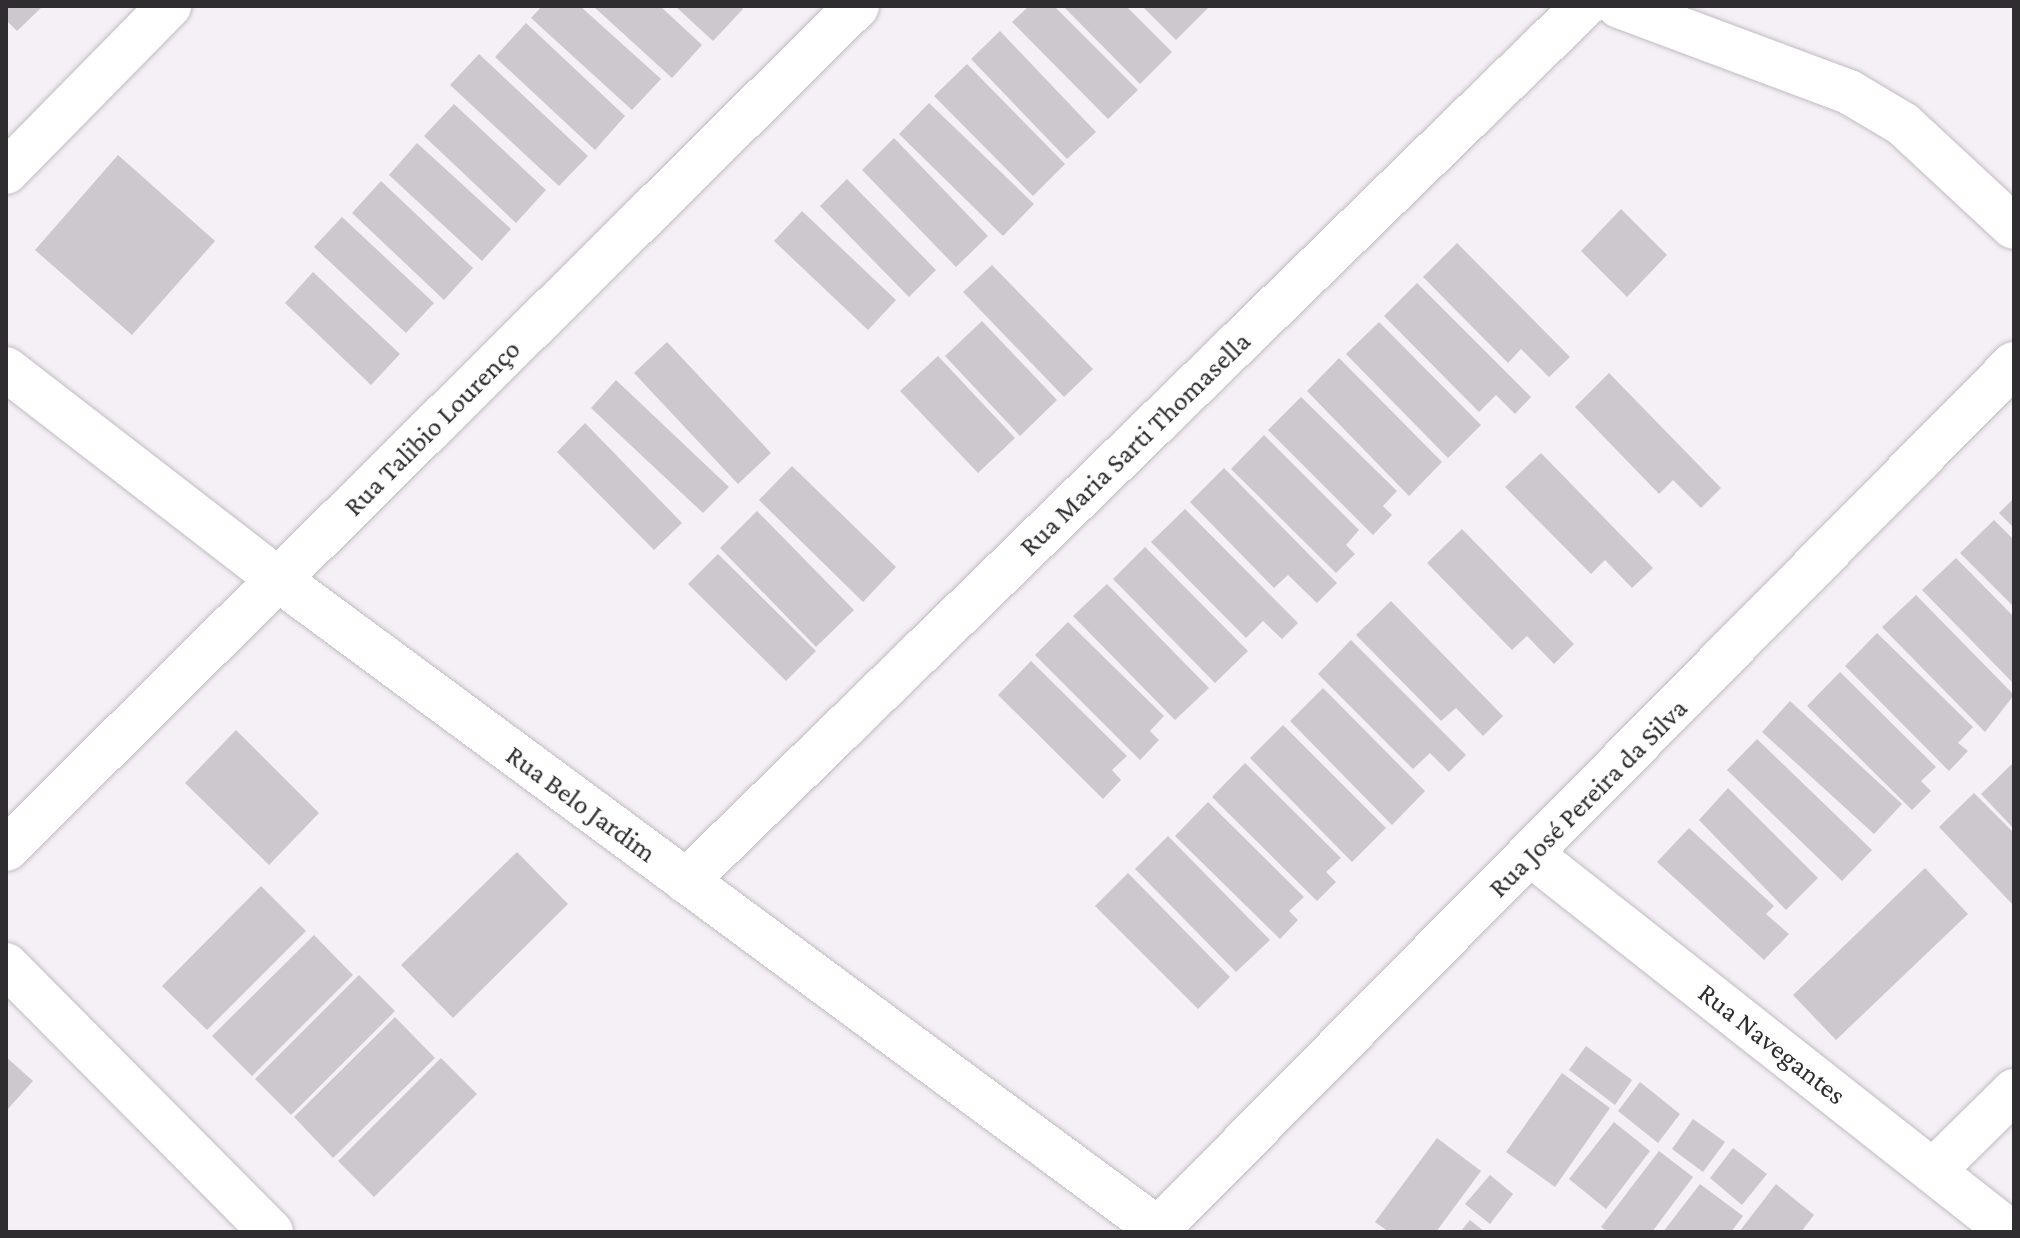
<!DOCTYPE html>
<html>
<head>
<meta charset="utf-8">
<style>
  body { margin:0 }
  #map { position:relative; width:2020px; height:1238px; overflow:hidden; background:#f5eff6; font-family:"Crimson Pro",serif }
  div>[style] { position:absolute }
  .building>* { inset:0; background:#cdc8ce }
  .roads { filter:drop-shadow(0 0 2px #c1bbc2) drop-shadow(0 0 2px #c1bbc2) }
  .minor>* { height:44px; margin:-22px; padding:0 22px; transform-origin:22px; border-radius:22px; background:#fff }
  span { translate:-50% -50%; white-space:nowrap; text-align:center; line-height:1.15; -webkit-text-stroke:8px #fff; paint-order:stroke }
  .street-label { font-size:28px; color:#2f2d2f }
  .frame { position:absolute; inset:0; border:8px solid #2f2d2f; pointer-events:none }
</style>
</head>
<body>
<div id="map">
  <div class="building">
    <div style="clip-path:polygon(6px 6px,43px 6px,17px 31px,6px 20px)"></div>
    <div style="clip-path:polygon(542px 6px,580px 6px,661px 79px,632px 110px,531px 18px)"></div>
    <div style="clip-path:polygon(593px 6px,660px 6px,702px 45px,672px 78px)"></div>
    <div style="clip-path:polygon(675px 6px,740px 6px,743px 9px,713px 41px)"></div>
    <div style="clip-path:polygon(1029px 6px,1054px 6px,1138px 90px,1108px 119px,1012px 22px)"></div>
    <div style="clip-path:polygon(1063px 6px,1126px 6px,1172px 52px,1140px 84px)"></div>
    <div style="clip-path:polygon(1142px 6px,1210px 6px,1176px 40px)"></div>
    <div style="clip-path:polygon(526px 23px,625px 116px,595px 150px,495px 57px)"></div>
    <div style="clip-path:polygon(1000px 31px,1096px 132px,1067px 159px,971px 59px)"></div>
    <div style="clip-path:polygon(479px 54px,588px 156px,559px 186px,450px 85px)"></div>
    <div style="clip-path:polygon(967px 64px,1065px 164px,1033px 196px,934px 96px)"></div>
    <div style="clip-path:polygon(929px 103px,1034px 204px,1003px 236px,899px 134px)"></div>
    <div style="clip-path:polygon(454px 104px,546px 190px,516px 223px,424px 136px)"></div>
    <div style="clip-path:polygon(894px 138px,988px 236px,956px 267px,862px 170px)"></div>
    <div style="clip-path:polygon(417px 143px,511px 229px,482px 261px,389px 175px)"></div>
    <div style="clip-path:polygon(118px 155px,215px 241px,132px 335px,35px 250px)"></div>
    <div style="clip-path:polygon(847px 179px,936px 270px,909px 297px,820px 206px)"></div>
    <div style="clip-path:polygon(381px 181px,473px 268px,444px 300px,352px 213px)"></div>
    <div style="clip-path:polygon(1621px 209px,1667px 255px,1627px 297px,1581px 251px)"></div>
    <div style="clip-path:polygon(802px 211px,896px 300px,868px 330px,774px 241px)"></div>
    <div style="clip-path:polygon(342px 217px,434px 303px,406px 333px,314px 247px)"></div>
    <div style="clip-path:polygon(1457px 243px,1570px 357px,1549px 377px,1521px 349px,1508px 363px,1423px 277px)"></div>
    <div style="clip-path:polygon(992px 265px,1093px 369px,1064px 397px,963px 292px)"></div>
    <div style="clip-path:polygon(313px 272px,400px 354px,371px 385px,285px 303px)"></div>
    <div style="clip-path:polygon(1417px 283px,1531px 397px,1515px 414px,1496px 395px,1479px 412px,1384px 316px)"></div>
    <div style="clip-path:polygon(982px 321px,1057px 400px,1020px 436px,945px 356px)"></div>
    <div style="clip-path:polygon(1379px 322px,1481px 425px,1448px 458px,1346px 354px)"></div>
    <div style="clip-path:polygon(667px 342px,771px 453px,738px 484px,634px 373px)"></div>
    <div style="clip-path:polygon(938px 356px,1015px 438px,978px 473px,900px 391px)"></div>
    <div style="clip-path:polygon(1339px 358px,1442px 462px,1409px 496px,1307px 391px)"></div>
    <div style="clip-path:polygon(1609px 373px,1721px 488px,1701px 508px,1673px 480px,1659px 494px,1575px 407px)"></div>
    <div style="clip-path:polygon(616px 380px,729px 487px,703px 513px,591px 408px)"></div>
    <div style="clip-path:polygon(1301px 397px,1397px 491px,1383px 506px,1392px 515px,1373px 535px,1268px 430px)"></div>
    <div style="clip-path:polygon(585px 423px,682px 523px,654px 550px,557px 452px)"></div>
    <div style="clip-path:polygon(1264px 435px,1359px 530px,1346px 545px,1355px 554px,1336px 573px,1231px 469px)"></div>
    <div style="clip-path:polygon(1541px 453px,1653px 568px,1632px 588px,1605px 560px,1591px 574px,1505px 487px)"></div>
    <div style="clip-path:polygon(792px 466px,896px 567px,863px 602px,759px 500px)"></div>
    <div style="clip-path:polygon(1224px 468px,1337px 583px,1317px 603px,1288px 575px,1274px 588px,1190px 502px)"></div>
    <div style="clip-path:polygon(2014px 498px,2014px 528px,1999px 513px)"></div>
    <div style="clip-path:polygon(1185px 509px,1298px 623px,1282px 639px,1263px 621px,1246px 638px,1151px 542px)"></div>
    <div style="clip-path:polygon(757px 511px,854px 610px,816px 647px,720px 548px)"></div>
    <div style="clip-path:polygon(1994px 520px,2014px 540px,2014px 607px,1960px 553px)"></div>
    <div style="clip-path:polygon(1462px 529px,1574px 644px,1554px 664px,1527px 636px,1512px 650px,1427px 563px)"></div>
    <div style="clip-path:polygon(1145px 547px,1248px 651px,1215px 683px,1113px 579px)"></div>
    <div style="clip-path:polygon(718px 554px,816px 651px,786px 681px,688px 584px)"></div>
    <div style="clip-path:polygon(1956px 558px,2014px 617px,2014px 684px,1922px 590px)"></div>
    <div style="clip-path:polygon(1107px 584px,1209px 688px,1175px 720px,1073px 616px)"></div>
    <div style="clip-path:polygon(1916px 595px,2014px 695px,1985px 732px,1882px 627px)"></div>
    <div style="clip-path:polygon(1391px 601px,1503px 716px,1483px 736px,1456px 708px,1441px 721px,1356px 635px)"></div>
    <div style="clip-path:polygon(1068px 622px,1164px 716px,1150px 731px,1159px 740px,1140px 760px,1035px 655px)"></div>
    <div style="clip-path:polygon(1877px 633px,1973px 727px,1958px 743px,1968px 751px,1949px 771px,1845px 666px)"></div>
    <div style="clip-path:polygon(1351px 640px,1466px 755px,1449px 772px,1430px 753px,1413px 769px,1318px 674px)"></div>
    <div style="clip-path:polygon(1031px 661px,1127px 756px,1112px 770px,1121px 780px,1103px 799px,998px 695px)"></div>
    <div style="clip-path:polygon(1840px 672px,1936px 767px,1921px 781px,1931px 791px,1912px 810px,1807px 706px)"></div>
    <div style="clip-path:polygon(1323px 688px,1425px 791px,1392px 825px,1290px 721px)"></div>
    <div style="clip-path:polygon(1790px 701px,1902px 804px,1874px 834px,1762px 732px)"></div>
    <div style="clip-path:polygon(1283px 725px,1386px 828px,1352px 862px,1250px 758px)"></div>
    <div style="clip-path:polygon(236px 730px,319px 813px,269px 865px,185px 783px)"></div>
    <div style="clip-path:polygon(1757px 739px,1872px 850px,1842px 881px,1727px 770px)"></div>
    <div style="clip-path:polygon(2014px 762px,2014px 829px,1981px 794px)"></div>
    <div style="clip-path:polygon(1245px 763px,1341px 858px,1326px 872px,1336px 882px,1317px 901px,1212px 797px)"></div>
    <div style="clip-path:polygon(1728px 788px,1818px 878px,1786px 910px,1699px 820px)"></div>
    <div style="clip-path:polygon(1974px 793px,2014px 833px,2014px 906px,1939px 827px)"></div>
    <div style="clip-path:polygon(1208px 802px,1304px 897px,1289px 911px,1298px 920px,1280px 939px,1175px 836px)"></div>
    <div style="clip-path:polygon(1689px 828px,1774px 906px,1766px 914px,1789px 934px,1764px 960px,1657px 862px)"></div>
    <div style="clip-path:polygon(1168px 836px,1270px 940px,1236px 972px,1135px 869px)"></div>
    <div style="clip-path:polygon(517px 852px,568px 904px,453px 1018px,401px 965px)"></div>
    <div style="clip-path:polygon(1925px 868px,1968px 914px,1836px 1040px,1793px 995px)"></div>
    <div style="clip-path:polygon(1128px 873px,1230px 977px,1198px 1009px,1095px 906px)"></div>
    <div style="clip-path:polygon(261px 886px,306px 931px,207px 1030px,162px 986px)"></div>
    <div style="clip-path:polygon(314px 935px,353px 975px,252px 1076px,212px 1036px)"></div>
    <div style="clip-path:polygon(359px 975px,395px 1011px,291px 1115px,255px 1079px)"></div>
    <div style="clip-path:polygon(395px 1017px,435px 1058px,333px 1158px,294px 1117px)"></div>
    <div style="clip-path:polygon(1586px 1046px,1632px 1080px,1615px 1105px,1569px 1070px)"></div>
    <div style="clip-path:polygon(6px 1057px,33px 1081px,6px 1111px)"></div>
    <div style="clip-path:polygon(441px 1058px,477px 1094px,374px 1197px,338px 1161px)"></div>
    <div style="clip-path:polygon(1562px 1073px,1610px 1108px,1555px 1187px,1506px 1152px)"></div>
    <div style="clip-path:polygon(1640px 1082px,1680px 1114px,1658px 1143px,1618px 1111px)"></div>
    <div style="clip-path:polygon(1693px 1119px,1725px 1142px,1703px 1172px,1672px 1149px)"></div>
    <div style="clip-path:polygon(1614px 1122px,1650px 1151px,1606px 1209px,1569px 1179px)"></div>
    <div style="clip-path:polygon(1437px 1138px,1481px 1171px,1436px 1232px,1389px 1232px,1375px 1222px)"></div>
    <div style="clip-path:polygon(1733px 1148px,1767px 1174px,1742px 1205px,1710px 1178px)"></div>
    <div style="clip-path:polygon(1659px 1151px,1693px 1177px,1652px 1232px,1608px 1232px,1601px 1227px)"></div>
    <div style="clip-path:polygon(1490px 1175px,1513px 1194px,1490px 1224px,1465px 1204px)"></div>
    <div style="clip-path:polygon(1700px 1184px,1743px 1216px,1731px 1232px,1663px 1232px)"></div>
    <div style="clip-path:polygon(1776px 1184px,1814px 1215px,1801px 1232px,1739px 1232px)"></div>
    <div style="clip-path:polygon(1470px 1220px,1485px 1232px,1460px 1232px)"></div>
  </div>
  <div class="roads">
    <div class="minor">
      <div style="left:1619px;top:6px;width:246px;rotate:20.5deg"></div>
      <div style="left:1849px;top:92px;width:63px;rotate:30.7deg"></div>
      <div style="left:1903px;top:124px;width:151px;rotate:42.9deg"></div>
      <div style="left:6px;top:172px;width:233px;rotate:-45.5deg"></div>
      <div style="left:6px;top:369px;width:345px;rotate:37.7deg"></div>
      <div style="left:279px;top:580px;width:1098px;rotate:36.44deg"></div>
      <div style="left:6px;top:849px;width:1198px;rotate:-44.73deg"></div>
      <div style="left:1533px;top:856px;width:607px;rotate:38.25deg"></div>
      <div style="left:686px;top:881px;width:1254px;rotate:-44.26deg"></div>
      <div style="left:6px;top:965px;width:376px;rotate:45.2deg"></div>
      <div style="left:1933px;top:1171px;width:114px;rotate:-44.6deg"></div>
      <div style="left:1158px;top:1229px;width:1217px;rotate:-45.3deg"></div>
    </div>
  </div>
  <div class="street-label">
    <span style="left:432px;top:428px;rotate:-45deg">Rua Talibio Lourenço</span>
    <span style="left:1135px;top:444px;rotate:-44deg">Rua Maria Sarti Thomasella</span>
    <span style="left:1588px;top:798px;rotate:-45deg">Rua José Pereira da Silva</span>
    <span style="left:581px;top:804px;rotate:36deg">Rua Belo Jardim</span>
    <span style="left:1772px;top:1044px;rotate:38deg">Rua Navegantes</span>
  </div>
  <div class="frame"></div>
</div>
</body>
</html>
